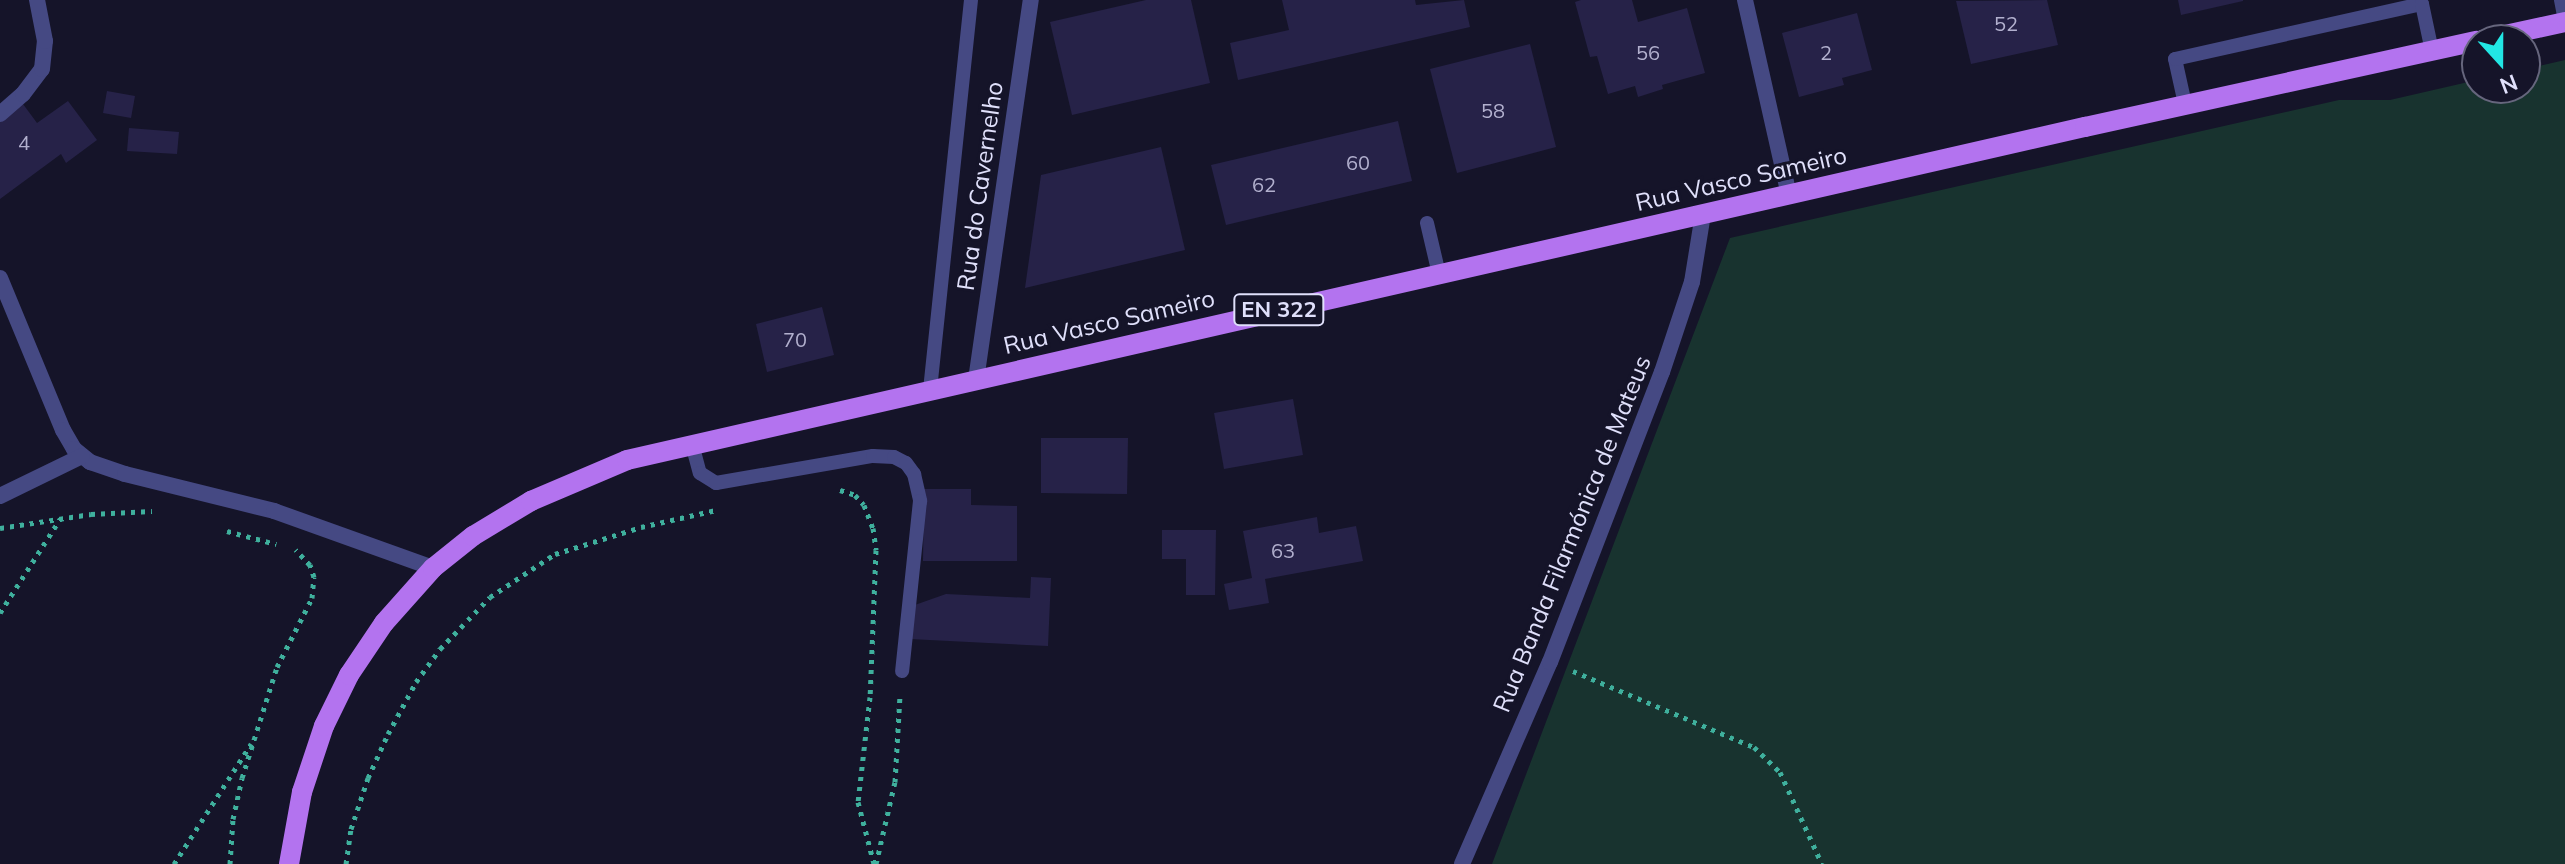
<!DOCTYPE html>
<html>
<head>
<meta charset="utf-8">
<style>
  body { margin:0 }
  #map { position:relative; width:2565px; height:864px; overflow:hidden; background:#151429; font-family:Mulish,sans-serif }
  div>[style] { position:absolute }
  .green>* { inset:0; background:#18332f }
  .building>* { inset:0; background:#262248 }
  .path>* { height:5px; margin-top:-2.5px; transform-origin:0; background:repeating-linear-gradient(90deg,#3fb09d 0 4px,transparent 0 10px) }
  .service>* { height:14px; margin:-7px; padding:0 7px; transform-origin:7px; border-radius:7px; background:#454983 }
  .minor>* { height:16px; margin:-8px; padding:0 8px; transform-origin:8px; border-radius:8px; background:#454983 }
  .primary>* { height:20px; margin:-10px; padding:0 10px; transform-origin:10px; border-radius:10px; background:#b373ef }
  span { translate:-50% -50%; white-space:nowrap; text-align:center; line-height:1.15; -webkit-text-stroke:6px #151429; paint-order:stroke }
  .number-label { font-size:20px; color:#b2b0ce }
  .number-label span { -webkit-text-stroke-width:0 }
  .shield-label span { padding:2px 6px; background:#151429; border:2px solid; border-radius:6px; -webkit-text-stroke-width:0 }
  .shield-label { font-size:22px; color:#e0e0fb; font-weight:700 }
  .street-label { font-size:24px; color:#e0e0fb }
  .north { position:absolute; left:2461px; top:24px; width:80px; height:80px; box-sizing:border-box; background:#151429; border:2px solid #66667d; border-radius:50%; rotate:159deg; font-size:22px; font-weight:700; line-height:32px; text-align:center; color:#e0e0fb }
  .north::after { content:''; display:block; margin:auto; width:28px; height:36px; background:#22e6e4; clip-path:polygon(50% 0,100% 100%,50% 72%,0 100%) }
</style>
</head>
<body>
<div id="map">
  <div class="green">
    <div style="clip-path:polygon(2565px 60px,2565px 864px,1492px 864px,1730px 238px,2339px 100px,2390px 100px,2477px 80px,2477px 88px,2525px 88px,2525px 69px)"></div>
  </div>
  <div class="building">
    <div style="clip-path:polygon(1146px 0,1191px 0,1210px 83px,1072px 115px,1050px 22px)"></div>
    <div style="clip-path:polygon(1282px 0,1415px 0,1416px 5px,1464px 0,1470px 27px,1238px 80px,1230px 43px,1289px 30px)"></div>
    <div style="clip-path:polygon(1581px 0,1632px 0,1638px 22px,1687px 8px,1705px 73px,1662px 85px,1663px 89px,1638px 97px,1635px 86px,1608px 94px,1597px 56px,1590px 57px,1575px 2px)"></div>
    <div style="clip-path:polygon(2047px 0,2058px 45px,1971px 64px,1956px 1px)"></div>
    <div style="clip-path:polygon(2178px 0,2243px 0,2243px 1px,2181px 15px)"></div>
    <div style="clip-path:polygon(1857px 13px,1872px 70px,1842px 78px,1844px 85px,1799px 97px,1782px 33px)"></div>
    <div style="clip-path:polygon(1530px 44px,1556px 147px,1457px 173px,1430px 69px)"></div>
    <div style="clip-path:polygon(107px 91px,135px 96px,131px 118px,103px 113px)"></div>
    <div style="clip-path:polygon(68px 101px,97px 140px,66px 163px,61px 154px,0 199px,0 121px,23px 104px,37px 123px)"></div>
    <div style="clip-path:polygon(1398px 121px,1412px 181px,1226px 225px,1211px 165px)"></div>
    <div style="clip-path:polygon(129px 128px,179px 132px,177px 154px,127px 151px)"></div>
    <div style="clip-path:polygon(1161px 147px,1185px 250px,1025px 288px,1041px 175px)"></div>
    <div style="clip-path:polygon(822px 307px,834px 355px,767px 372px,756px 324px)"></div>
    <div style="clip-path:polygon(1293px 399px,1303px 455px,1224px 469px,1214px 413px)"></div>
    <div style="clip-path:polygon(1041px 438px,1128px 438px,1127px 494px,1041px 493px)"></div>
    <div style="clip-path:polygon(924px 489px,971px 489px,971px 505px,1017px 506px,1017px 561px,923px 561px)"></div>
    <div style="clip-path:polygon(1317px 517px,1319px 533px,1356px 526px,1363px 561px,1265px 579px,1269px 603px,1229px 610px,1224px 584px,1252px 578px,1243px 531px)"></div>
    <div style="clip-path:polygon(1162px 530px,1216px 530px,1215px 595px,1186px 595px,1186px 559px,1162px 559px)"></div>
    <div style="clip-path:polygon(1031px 577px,1051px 578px,1048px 646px,910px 639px,912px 606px,946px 594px,1030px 598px)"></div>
  </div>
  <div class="path">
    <div style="left:840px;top:490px;width:16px;rotate:18deg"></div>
    <div style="left:855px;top:495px;width:13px;rotate:48deg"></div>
    <div style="left:864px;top:505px;width:25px;rotate:69deg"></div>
    <div style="left:873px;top:528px;width:22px;rotate:82deg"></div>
    <div style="left:876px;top:550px;width:147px;rotate:92.3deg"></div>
    <div style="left:870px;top:697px;width:106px;rotate:96.5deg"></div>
    <div style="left:858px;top:802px;width:64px;rotate:75.5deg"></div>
    <div style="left:0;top:528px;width:92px;rotate:-8.7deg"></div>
    <div style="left:91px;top:514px;width:61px;rotate:-2.8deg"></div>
    <div style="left:227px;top:531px;width:51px;rotate:14.9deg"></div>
    <div style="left:0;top:613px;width:112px;rotate:-57.4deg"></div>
    <div style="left:1573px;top:671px;width:196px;rotate:22.8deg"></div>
    <div style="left:1754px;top:747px;width:36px;rotate:44deg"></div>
    <div style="left:1780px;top:772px;width:101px;rotate:65.5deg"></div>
    <div style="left:174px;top:864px;width:143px;rotate:-57.3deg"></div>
    <div style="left:230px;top:864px;width:45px;rotate:-86.2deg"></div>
    <div style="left:233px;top:819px;width:42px;rotate:-77.6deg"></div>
    <div style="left:242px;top:778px;width:116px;rotate:-72.5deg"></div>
    <div style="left:277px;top:667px;width:77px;rotate:-63.1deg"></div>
    <div style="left:312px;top:598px;width:21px;rotate:-85deg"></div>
    <div style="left:314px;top:577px;width:13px;rotate:-108deg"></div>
    <div style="left:310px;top:565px;width:21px;rotate:-133deg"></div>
    <div style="left:346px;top:864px;width:35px;rotate:-82deg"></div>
    <div style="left:351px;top:829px;width:54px;rotate:-71.6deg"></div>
    <div style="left:368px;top:778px;width:48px;rotate:-65.6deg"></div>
    <div style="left:388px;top:734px;width:59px;rotate:-61.7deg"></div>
    <div style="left:416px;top:682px;width:41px;rotate:-54deg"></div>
    <div style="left:440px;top:649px;width:72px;rotate:-46.1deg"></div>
    <div style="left:490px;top:597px;width:78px;rotate:-33.5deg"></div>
    <div style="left:555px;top:554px;width:90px;rotate:-17.4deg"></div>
    <div style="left:641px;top:527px;width:77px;rotate:-12.8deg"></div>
    <div style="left:876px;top:864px;width:84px;rotate:-77deg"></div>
    <div style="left:895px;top:782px;width:86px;rotate:-86.7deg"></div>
  </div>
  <div class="service">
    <div style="left:2185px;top:104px;width:46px;rotate:-102.5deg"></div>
    <div style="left:2175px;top:59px;width:253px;rotate:-12.6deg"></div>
    <div style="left:2422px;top:4px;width:48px;rotate:78deg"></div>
    <div style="left:1427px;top:223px;width:52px;rotate:76.8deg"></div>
    <div style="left:930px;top:390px;width:392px;rotate:-84deg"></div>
    <div style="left:692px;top:444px;width:30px;rotate:75deg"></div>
    <div style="left:700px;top:473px;width:19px;rotate:32deg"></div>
    <div style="left:716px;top:483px;width:159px;rotate:-9.8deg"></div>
    <div style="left:873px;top:456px;width:21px;rotate:3deg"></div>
    <div style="left:894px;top:457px;width:13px;rotate:27deg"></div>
    <div style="left:906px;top:463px;width:14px;rotate:54deg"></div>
    <div style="left:914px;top:474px;width:28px;rotate:77deg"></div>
    <div style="left:920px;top:501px;width:171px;rotate:96deg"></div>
  </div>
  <div class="minor">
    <div style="left:1745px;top:0;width:200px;rotate:77.3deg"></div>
    <div style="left:2562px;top:0;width:15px;rotate:79deg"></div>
    <div style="left:0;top:114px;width:30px;rotate:-41deg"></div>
    <div style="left:23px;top:94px;width:31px;rotate:-53deg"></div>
    <div style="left:42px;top:69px;width:28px;rotate:-84deg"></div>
    <div style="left:45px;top:41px;width:42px;rotate:-101deg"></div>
    <div style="left:0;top:278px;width:165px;rotate:67.5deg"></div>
    <div style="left:63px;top:430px;width:22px;rotate:60deg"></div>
    <div style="left:74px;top:449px;width:21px;rotate:39deg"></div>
    <div style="left:90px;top:462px;width:37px;rotate:19deg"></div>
    <div style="left:125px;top:474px;width:154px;rotate:13.9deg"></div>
    <div style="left:274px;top:511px;width:169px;rotate:19.7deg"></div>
    <div style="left:976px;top:380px;width:384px;rotate:-81.8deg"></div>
    <div style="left:0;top:496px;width:91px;rotate:-26deg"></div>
    <div style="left:1462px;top:864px;width:220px;rotate:-66.5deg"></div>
    <div style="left:1550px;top:662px;width:311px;rotate:-68.9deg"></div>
    <div style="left:1662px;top:372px;width:95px;rotate:-71.6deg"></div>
    <div style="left:1692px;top:282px;width:69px;rotate:-80.8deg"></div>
  </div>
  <div class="primary">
    <div style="left:2482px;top:40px;width:85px;rotate:-12.2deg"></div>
    <div style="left:289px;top:864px;width:73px;rotate:-79.8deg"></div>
    <div style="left:302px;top:792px;width:70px;rotate:-71.6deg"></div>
    <div style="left:324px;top:726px;width:57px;rotate:-63.9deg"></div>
    <div style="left:349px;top:675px;width:63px;rotate:-56.1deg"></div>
    <div style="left:384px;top:623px;width:74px;rotate:-48.3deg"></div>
    <div style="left:433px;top:568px;width:51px;rotate:-38.7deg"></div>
    <div style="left:473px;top:536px;width:68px;rotate:-31.1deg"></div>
    <div style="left:531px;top:501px;width:104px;rotate:-23.1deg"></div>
    <div style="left:627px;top:460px;width:1496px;rotate:-12.87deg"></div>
    <div style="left:2085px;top:127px;width:401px;rotate:-12.4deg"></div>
  </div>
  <div class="number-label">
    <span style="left:2006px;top:23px">52</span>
    <span style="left:1648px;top:52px">56</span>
    <span style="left:1826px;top:52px">2</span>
    <span style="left:1493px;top:110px">58</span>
    <span style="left:24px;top:142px">4</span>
    <span style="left:1358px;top:162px">60</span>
    <span style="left:1264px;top:184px">62</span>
    <span style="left:795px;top:339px">70</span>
    <span style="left:1283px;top:550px">63</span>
  </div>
  <div class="shield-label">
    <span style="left:1279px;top:310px">EN 322</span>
  </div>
  <div class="street-label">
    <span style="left:1741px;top:179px;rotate:-13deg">Rua Vasco Sameiro</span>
    <span style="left:980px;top:186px;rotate:-82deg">Rua do Cavernelho</span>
    <span style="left:1109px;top:322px;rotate:-13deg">Rua Vasco Sameiro</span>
    <span style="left:1572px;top:534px;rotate:-68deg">Rua Banda Filarmónica de Mateus</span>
  </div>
  <div class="north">N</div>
</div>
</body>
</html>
